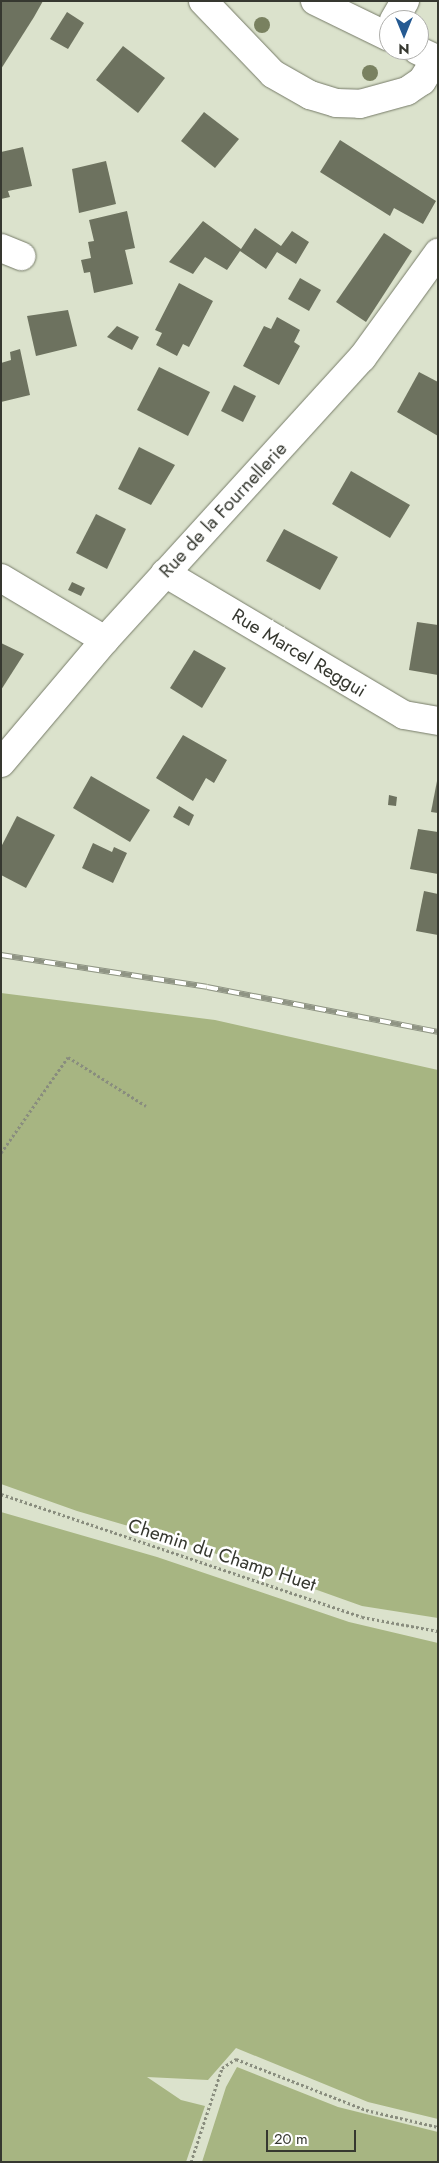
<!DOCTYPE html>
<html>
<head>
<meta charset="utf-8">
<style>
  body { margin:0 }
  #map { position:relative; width:439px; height:2163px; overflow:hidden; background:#dbe2cc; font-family:Jost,sans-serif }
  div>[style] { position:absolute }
  .green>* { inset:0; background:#a7b582 }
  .building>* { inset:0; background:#6d725f }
  .path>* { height:3px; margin-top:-1.5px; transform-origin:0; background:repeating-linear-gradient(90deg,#898d7e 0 2.5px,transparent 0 5px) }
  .roads { filter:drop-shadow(0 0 1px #767b68) drop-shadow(0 0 1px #767b68) }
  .minor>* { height:28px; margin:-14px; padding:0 14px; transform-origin:14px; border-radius:14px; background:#fff }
  .tertiary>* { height:28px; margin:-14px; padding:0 14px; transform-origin:14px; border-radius:14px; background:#fff }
  .primary>* { height:28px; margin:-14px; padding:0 14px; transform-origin:14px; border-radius:14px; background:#fff }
  .rail>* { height:5.5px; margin-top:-2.75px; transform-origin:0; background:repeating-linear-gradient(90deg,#fff 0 11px,#8f9484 0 22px); box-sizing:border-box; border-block:1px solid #8f9484 }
  .trees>* { width:16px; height:16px; margin:-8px; border-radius:50%; background:#798160 }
  span { translate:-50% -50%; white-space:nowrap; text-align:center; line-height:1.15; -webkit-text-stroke:5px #fff; paint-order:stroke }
  .street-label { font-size:19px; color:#363830 }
  .frame { position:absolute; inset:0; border:2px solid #363830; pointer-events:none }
  .north { position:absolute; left:379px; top:10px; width:50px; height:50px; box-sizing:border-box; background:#fff; border:1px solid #afafac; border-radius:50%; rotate:180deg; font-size:14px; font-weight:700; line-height:20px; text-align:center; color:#363830 }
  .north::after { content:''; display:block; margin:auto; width:18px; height:22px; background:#255a92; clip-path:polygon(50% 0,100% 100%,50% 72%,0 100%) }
  .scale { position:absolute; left:266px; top:2130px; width:90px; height:22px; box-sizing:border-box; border:2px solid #363830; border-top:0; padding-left:6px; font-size:15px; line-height:18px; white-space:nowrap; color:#363830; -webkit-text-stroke:4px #fff; paint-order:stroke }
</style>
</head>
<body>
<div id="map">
  <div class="green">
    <div style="clip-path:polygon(1px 993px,215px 1020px,438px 1070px,438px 1618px,362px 1606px,183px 1542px,77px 1511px,1px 1484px)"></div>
    <div style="clip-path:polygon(1px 1512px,157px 1557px,349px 1622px,438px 1643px,438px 2119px,368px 2102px,236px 2048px,208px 2080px,147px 2077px,181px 2100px,205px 2106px,186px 2162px,1px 2162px)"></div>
    <div style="clip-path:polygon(237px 2067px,338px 2107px,438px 2132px,438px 2162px,202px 2162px,226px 2087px)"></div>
  </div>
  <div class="building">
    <div style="clip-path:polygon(43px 1px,34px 17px,1px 69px,1px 2px)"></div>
    <div style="clip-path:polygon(67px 12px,84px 23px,68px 49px,50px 39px)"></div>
    <div style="clip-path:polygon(123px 46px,165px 78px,138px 113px,96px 80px)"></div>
    <div style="clip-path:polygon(204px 112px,239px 139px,215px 168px,181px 141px)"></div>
    <div style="clip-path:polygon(340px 140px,436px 201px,423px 224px,394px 208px,390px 216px,320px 172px)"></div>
    <div style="clip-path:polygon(23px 147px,32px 186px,8px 191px,10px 197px,1px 199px,1px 152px)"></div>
    <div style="clip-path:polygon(106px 161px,116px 204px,79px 213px,72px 169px)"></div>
    <div style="clip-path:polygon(127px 211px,135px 248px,125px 250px,133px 284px,94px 293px,90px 272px,84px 273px,81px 260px,91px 258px,88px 242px,94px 241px,89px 220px)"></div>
    <div style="clip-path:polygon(203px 221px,241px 249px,255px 228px,281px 246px,292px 231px,309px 242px,296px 264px,277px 252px,266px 269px,240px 251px,227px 270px,205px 257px,193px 274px,169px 262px)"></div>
    <div style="clip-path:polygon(384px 233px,412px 251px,366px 322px,336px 302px)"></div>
    <div style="clip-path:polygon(300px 278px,321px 290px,309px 311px,288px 299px)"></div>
    <div style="clip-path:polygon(179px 283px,213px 301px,189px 347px,183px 344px,177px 356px,156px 345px,162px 333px,155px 330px)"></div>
    <div style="clip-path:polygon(68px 310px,77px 346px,36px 356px,27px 316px)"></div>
    <div style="clip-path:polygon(277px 317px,300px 330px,294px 342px,300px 346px,279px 385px,243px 366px,264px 326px,271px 329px)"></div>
    <div style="clip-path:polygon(117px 326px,139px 337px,132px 350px,107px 337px)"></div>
    <div style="clip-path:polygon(20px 349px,30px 395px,1px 402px,1px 363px,11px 360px,10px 352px)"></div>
    <div style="clip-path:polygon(159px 367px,210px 392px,188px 436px,137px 410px)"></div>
    <div style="clip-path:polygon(419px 372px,438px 382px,438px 436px,397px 412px)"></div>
    <div style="clip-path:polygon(234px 385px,256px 396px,243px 422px,221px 411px)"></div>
    <div style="clip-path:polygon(139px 447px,175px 465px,151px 505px,118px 489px)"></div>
    <div style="clip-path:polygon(351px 471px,410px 505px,390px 538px,332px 504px)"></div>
    <div style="clip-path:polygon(96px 514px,126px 529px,107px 569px,76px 553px)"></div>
    <div style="clip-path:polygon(284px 529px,338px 557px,320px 590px,266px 561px)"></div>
    <div style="clip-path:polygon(72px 582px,85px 588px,81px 596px,68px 590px)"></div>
    <div style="clip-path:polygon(417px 622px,438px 625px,438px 675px,409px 670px)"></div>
    <div style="clip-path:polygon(1px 643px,24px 654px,1px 690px)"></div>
    <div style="clip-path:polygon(194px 650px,226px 668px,202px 708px,170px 688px)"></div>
    <div style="clip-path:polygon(183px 735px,227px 760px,214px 783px,206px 778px,193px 801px,156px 778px)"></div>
    <div style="clip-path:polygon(91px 776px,150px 810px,130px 842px,73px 808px)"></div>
    <div style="clip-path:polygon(437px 781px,438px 781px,438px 813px,431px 812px)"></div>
    <div style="clip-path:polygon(389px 795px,397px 797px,396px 806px,388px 805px)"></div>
    <div style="clip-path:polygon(179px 806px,194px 815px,189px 826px,173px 817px)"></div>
    <div style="clip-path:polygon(17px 816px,55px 835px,26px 888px,1px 875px,1px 847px)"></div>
    <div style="clip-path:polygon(418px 829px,438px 832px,438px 874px,410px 869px)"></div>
    <div style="clip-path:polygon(93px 843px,112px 852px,114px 847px,127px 853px,113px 883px,82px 868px)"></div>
    <div style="clip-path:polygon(424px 891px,438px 894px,438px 935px,416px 931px)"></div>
  </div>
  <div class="path">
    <div style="left:1px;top:1153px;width:117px;rotate:-55.1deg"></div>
    <div style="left:68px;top:1057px;width:92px;rotate:32.1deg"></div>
    <div style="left:1px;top:1494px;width:381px;rotate:18.8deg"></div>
    <div style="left:362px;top:1617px;width:77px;rotate:10.4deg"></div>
    <div style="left:191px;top:2162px;width:99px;rotate:-71.7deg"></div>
    <div style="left:222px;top:2068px;width:17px;rotate:-33deg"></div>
    <div style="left:236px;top:2059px;width:140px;rotate:21.4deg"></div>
    <div style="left:366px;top:2110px;width:74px;rotate:13.3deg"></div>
  </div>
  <div class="roads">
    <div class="minor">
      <div style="left:203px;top:1px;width:101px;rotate:46.2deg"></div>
      <div style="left:273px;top:74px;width:43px;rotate:29.6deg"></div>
      <div style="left:310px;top:95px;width:27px;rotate:17deg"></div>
      <div style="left:336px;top:103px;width:24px;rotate:2deg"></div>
      <div style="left:360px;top:104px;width:49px;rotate:-15.5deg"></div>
      <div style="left:407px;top:91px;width:18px;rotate:-34deg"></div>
      <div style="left:422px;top:81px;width:26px;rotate:-58deg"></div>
      <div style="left:1px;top:248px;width:22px;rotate:22deg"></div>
      <div style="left:165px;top:573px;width:278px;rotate:30.7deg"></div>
      <div style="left:404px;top:715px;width:35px;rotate:10deg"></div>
      <div style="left:1px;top:578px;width:121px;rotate:30.8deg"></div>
      <div style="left:1px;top:763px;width:161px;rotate:-49.8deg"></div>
      <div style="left:105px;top:640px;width:382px;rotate:-47.7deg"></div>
      <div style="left:362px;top:358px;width:130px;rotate:-54.1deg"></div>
    </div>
    <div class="tertiary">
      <div style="left:394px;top:20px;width:22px;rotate:-60deg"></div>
    </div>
    <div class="primary">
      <div style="left:315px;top:1px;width:82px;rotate:25.9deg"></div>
      <div style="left:417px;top:50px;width:23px;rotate:25deg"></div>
    </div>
  </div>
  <div class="rail">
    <div style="left:1px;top:955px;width:208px;rotate:8.8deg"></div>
    <div style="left:207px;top:987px;width:235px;rotate:11deg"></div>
  </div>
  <div class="trees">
    <div style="left:262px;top:25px"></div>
    <div style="left:370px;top:73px"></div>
  </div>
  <div class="street-label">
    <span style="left:223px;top:510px;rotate:-47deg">Rue de la Fournellerie</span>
    <span style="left:299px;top:653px;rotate:31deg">Rue Marcel Reggui</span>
    <span style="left:222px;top:1555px;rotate:18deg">Chemin du Champ Huet</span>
  </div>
  <div class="frame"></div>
  <div class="north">N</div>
  <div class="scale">20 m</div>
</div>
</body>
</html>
